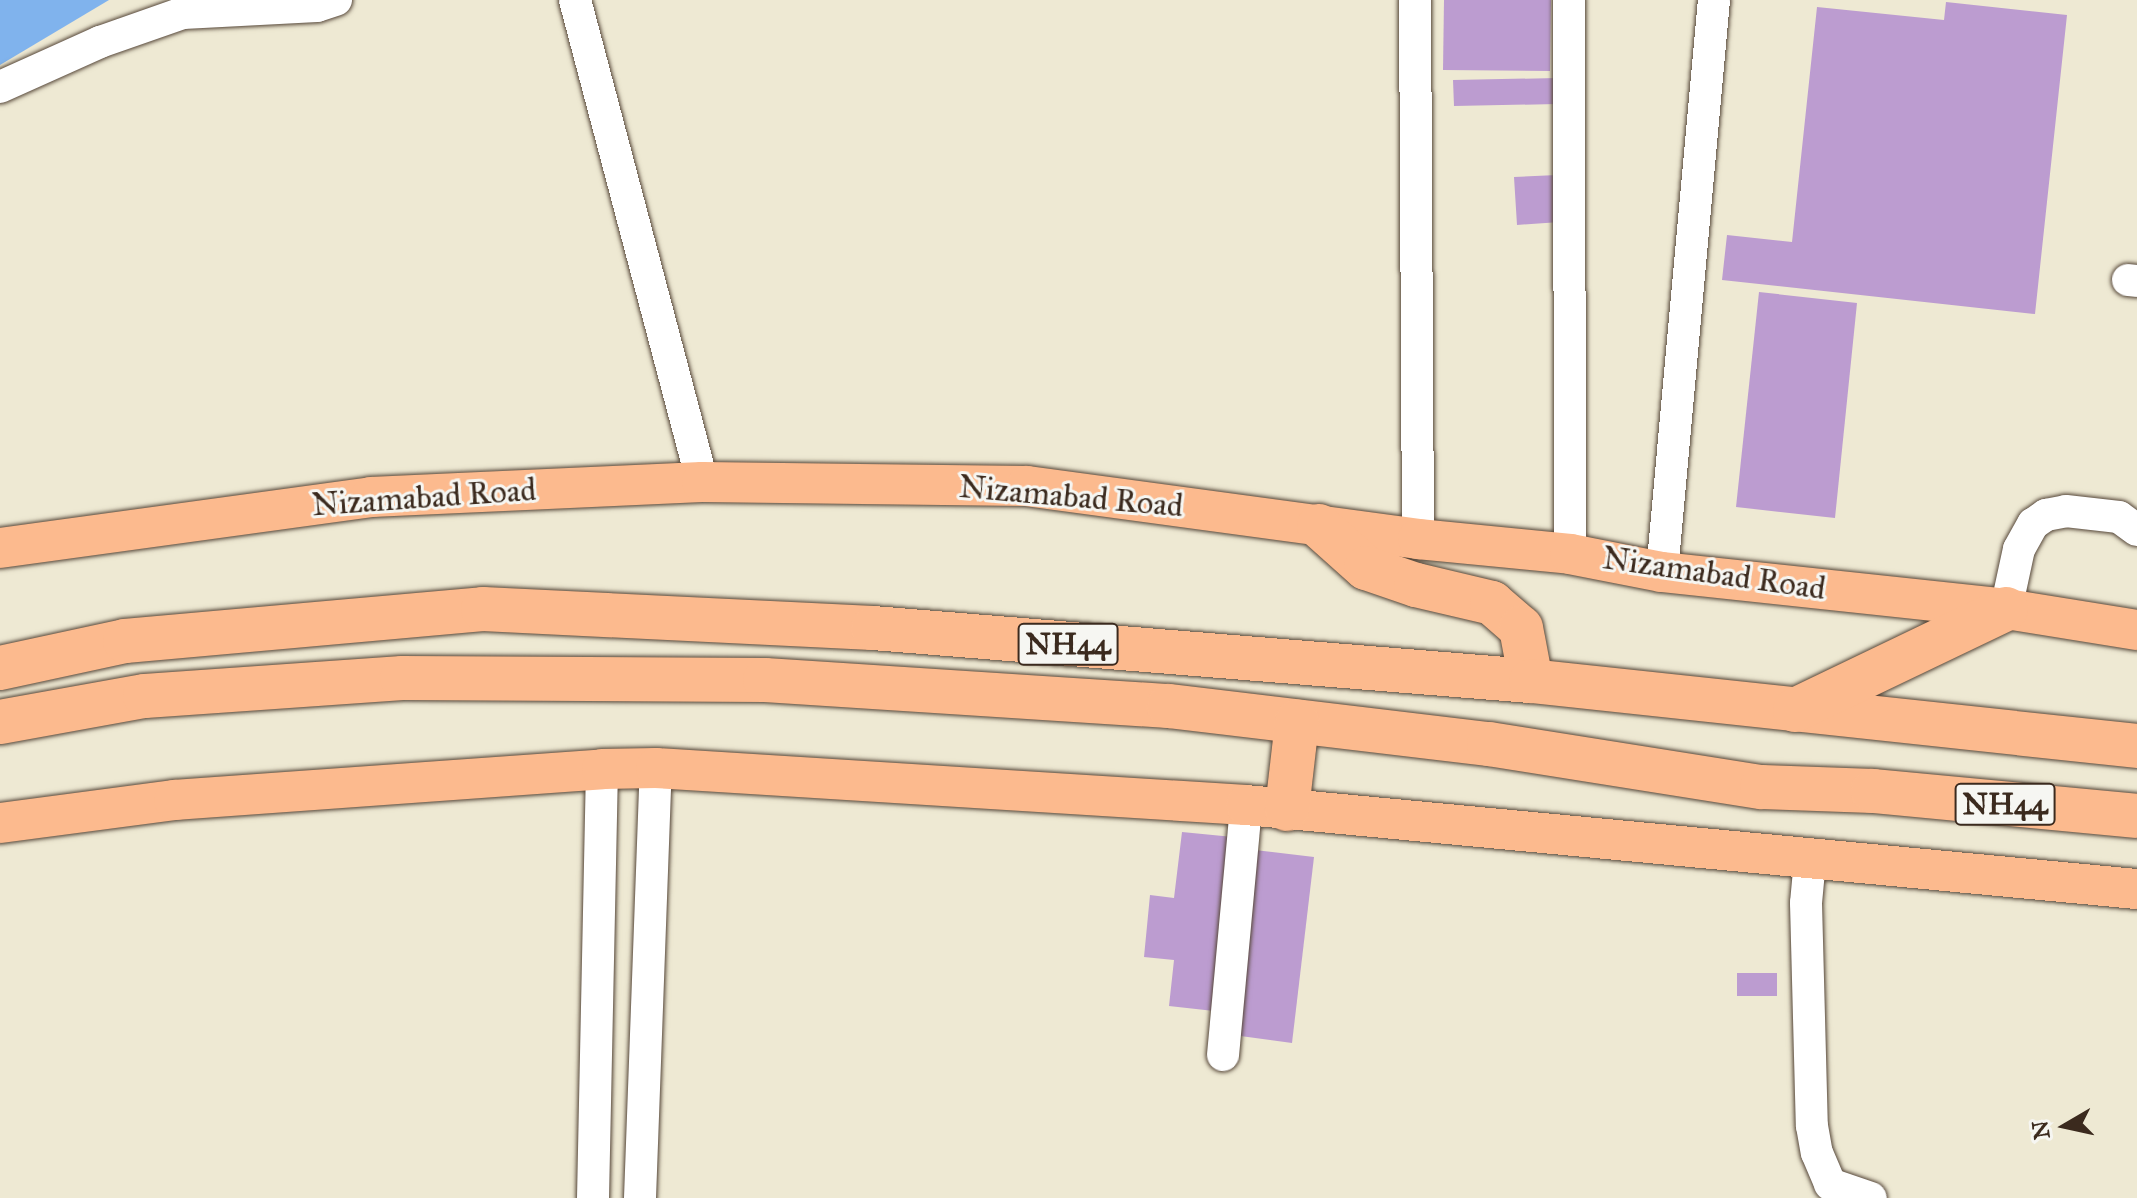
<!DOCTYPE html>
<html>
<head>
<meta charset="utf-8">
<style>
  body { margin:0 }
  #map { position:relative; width:2137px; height:1198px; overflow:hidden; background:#eee9d3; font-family:"IM FELL Great Primer",serif }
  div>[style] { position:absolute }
  .water>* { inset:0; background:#80b3ed }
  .building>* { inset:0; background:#bc9cd0 }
  .roads { filter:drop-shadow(0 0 2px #564739) drop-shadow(0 0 2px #564739) }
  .minor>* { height:32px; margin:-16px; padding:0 16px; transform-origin:16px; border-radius:16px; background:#fff }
  .major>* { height:40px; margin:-20px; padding:0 20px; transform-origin:20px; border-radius:20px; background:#fcba8e }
  .highway>* { height:44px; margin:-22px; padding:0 22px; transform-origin:22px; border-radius:22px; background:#fcba8e }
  span { translate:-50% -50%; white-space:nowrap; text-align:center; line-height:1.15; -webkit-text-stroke:6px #f6f6f2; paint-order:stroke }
  .shield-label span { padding:2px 6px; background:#f6f6f2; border:2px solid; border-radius:6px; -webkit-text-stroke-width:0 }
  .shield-label { font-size:30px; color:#3b2a1e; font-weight:700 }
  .street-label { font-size:32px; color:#3b2a1e }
  .north { position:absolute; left:2025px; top:1086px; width:80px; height:80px; -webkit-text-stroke:6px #f6f6f2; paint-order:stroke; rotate:261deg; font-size:22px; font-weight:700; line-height:32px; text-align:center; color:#3b2a1e }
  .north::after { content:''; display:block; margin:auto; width:28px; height:36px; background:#3b2a1e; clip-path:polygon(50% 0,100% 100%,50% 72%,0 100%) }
</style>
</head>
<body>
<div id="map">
  <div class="water">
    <div style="clip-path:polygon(0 0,109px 0,0 65px)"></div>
  </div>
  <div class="building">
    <div style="clip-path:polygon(1444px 0,1551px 0,1550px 71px,1443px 70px)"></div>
    <div style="clip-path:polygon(1946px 2px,2067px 15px,2035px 314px,1722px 280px,1727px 235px,1792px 242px,1817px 7px,1944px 20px)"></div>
    <div style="clip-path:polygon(1557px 78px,1557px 104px,1454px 106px,1453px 80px)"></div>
    <div style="clip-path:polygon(1557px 175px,1560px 222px,1517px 225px,1514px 177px)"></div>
    <div style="clip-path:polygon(1759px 292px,1857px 303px,1835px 518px,1736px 507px)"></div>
    <div style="clip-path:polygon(1182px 832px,1233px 837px,1214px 1011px,1169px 1006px,1174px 960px,1144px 957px,1150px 895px,1174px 898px)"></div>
    <div style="clip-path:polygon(1255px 850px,1314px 857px,1292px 1043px,1233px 1035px)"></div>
    <div style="clip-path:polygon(1737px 973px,1777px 973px,1777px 996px,1737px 996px)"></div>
  </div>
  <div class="roads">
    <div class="minor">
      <div style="left:575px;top:0;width:498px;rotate:75.2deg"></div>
      <div style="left:1415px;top:0;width:539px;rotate:89.68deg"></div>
      <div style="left:1569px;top:0;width:554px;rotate:89.9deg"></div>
      <div style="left:0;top:87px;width:110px;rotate:-24.2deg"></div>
      <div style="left:100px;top:42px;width:88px;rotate:-19.3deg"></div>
      <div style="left:183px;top:13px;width:134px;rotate:-3deg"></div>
      <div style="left:317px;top:6px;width:20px;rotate:-18deg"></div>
      <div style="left:2128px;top:280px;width:9px;rotate:6deg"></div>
      <div style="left:1662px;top:572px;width:574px;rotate:-84.81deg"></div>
      <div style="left:2006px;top:609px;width:61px;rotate:-77.8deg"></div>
      <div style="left:2019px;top:549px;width:29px;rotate:-61deg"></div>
      <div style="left:2033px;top:524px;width:16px;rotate:-35deg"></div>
      <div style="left:2046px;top:515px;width:20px;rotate:-11deg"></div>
      <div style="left:2066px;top:511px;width:53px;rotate:6.5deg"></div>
      <div style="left:2119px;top:517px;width:22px;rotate:36deg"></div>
      <div style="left:1810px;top:860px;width:43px;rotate:95.3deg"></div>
      <div style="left:1806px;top:903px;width:223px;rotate:88.5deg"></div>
      <div style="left:1812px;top:1126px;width:27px;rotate:80deg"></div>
      <div style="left:1817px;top:1153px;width:34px;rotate:67deg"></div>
      <div style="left:1830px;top:1184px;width:43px;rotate:18.9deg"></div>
      <div style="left:1223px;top:1055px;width:251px;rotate:-84.7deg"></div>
      <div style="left:593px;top:1198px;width:429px;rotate:-88.8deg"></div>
      <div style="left:640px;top:1198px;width:430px;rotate:-87.9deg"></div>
    </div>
    <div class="major">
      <div style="left:0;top:548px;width:374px;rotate:-7.8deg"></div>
      <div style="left:371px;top:497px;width:331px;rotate:-2.6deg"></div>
      <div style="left:702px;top:482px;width:325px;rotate:0.7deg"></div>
      <div style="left:1027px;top:486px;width:395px;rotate:7.7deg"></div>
      <div style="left:1418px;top:539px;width:153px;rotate:5.6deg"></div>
      <div style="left:1570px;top:554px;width:94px;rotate:11.1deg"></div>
      <div style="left:1662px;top:572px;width:346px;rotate:6.1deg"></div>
      <div style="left:2006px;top:609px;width:133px;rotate:9.1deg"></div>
      <div style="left:0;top:823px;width:176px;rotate:-7.5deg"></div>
      <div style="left:174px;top:800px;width:429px;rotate:-4.1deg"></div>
      <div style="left:602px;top:769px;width:54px;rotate:-1.1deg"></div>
      <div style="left:656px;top:768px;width:591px;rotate:3.59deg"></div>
      <div style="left:1246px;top:805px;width:895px;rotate:5.39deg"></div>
    </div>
    <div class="highway">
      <div style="left:1319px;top:526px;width:63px;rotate:41.8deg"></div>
      <div style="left:1366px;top:568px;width:53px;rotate:18.8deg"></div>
      <div style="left:1416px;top:585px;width:78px;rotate:13.3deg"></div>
      <div style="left:1492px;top:603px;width:38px;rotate:41deg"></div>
      <div style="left:1521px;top:628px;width:54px;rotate:79.3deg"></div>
      <div style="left:0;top:668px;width:128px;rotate:-12.2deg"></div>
      <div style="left:125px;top:641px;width:359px;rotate:-5.1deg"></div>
      <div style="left:483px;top:609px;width:390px;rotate:2.8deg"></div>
      <div style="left:873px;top:628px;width:660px;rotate:4.61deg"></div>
      <div style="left:1531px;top:681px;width:609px;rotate:6.12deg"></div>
      <div style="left:1795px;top:710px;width:234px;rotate:-25.6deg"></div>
      <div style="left:0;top:722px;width:147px;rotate:-10.2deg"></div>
      <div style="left:145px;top:696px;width:258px;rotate:-4deg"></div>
      <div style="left:402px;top:678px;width:363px;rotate:0.3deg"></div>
      <div style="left:765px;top:680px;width:405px;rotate:3.7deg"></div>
      <div style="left:1169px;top:706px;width:322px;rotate:6.8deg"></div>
      <div style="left:1489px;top:744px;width:276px;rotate:9deg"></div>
      <div style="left:1762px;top:787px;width:111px;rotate:2.1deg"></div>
      <div style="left:1873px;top:791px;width:265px;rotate:5.4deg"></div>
      <div style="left:1287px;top:809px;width:88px;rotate:-83.4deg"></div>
    </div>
  </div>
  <div class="shield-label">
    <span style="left:1068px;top:644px">NH44</span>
    <span style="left:2005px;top:804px">NH44</span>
  </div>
  <div class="street-label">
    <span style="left:1071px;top:497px;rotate:5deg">Nizamabad Road</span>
    <span style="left:424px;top:498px;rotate:-4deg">Nizamabad Road</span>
    <span style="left:1714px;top:574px;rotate:8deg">Nizamabad Road</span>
  </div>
  <div class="north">N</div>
</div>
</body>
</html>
